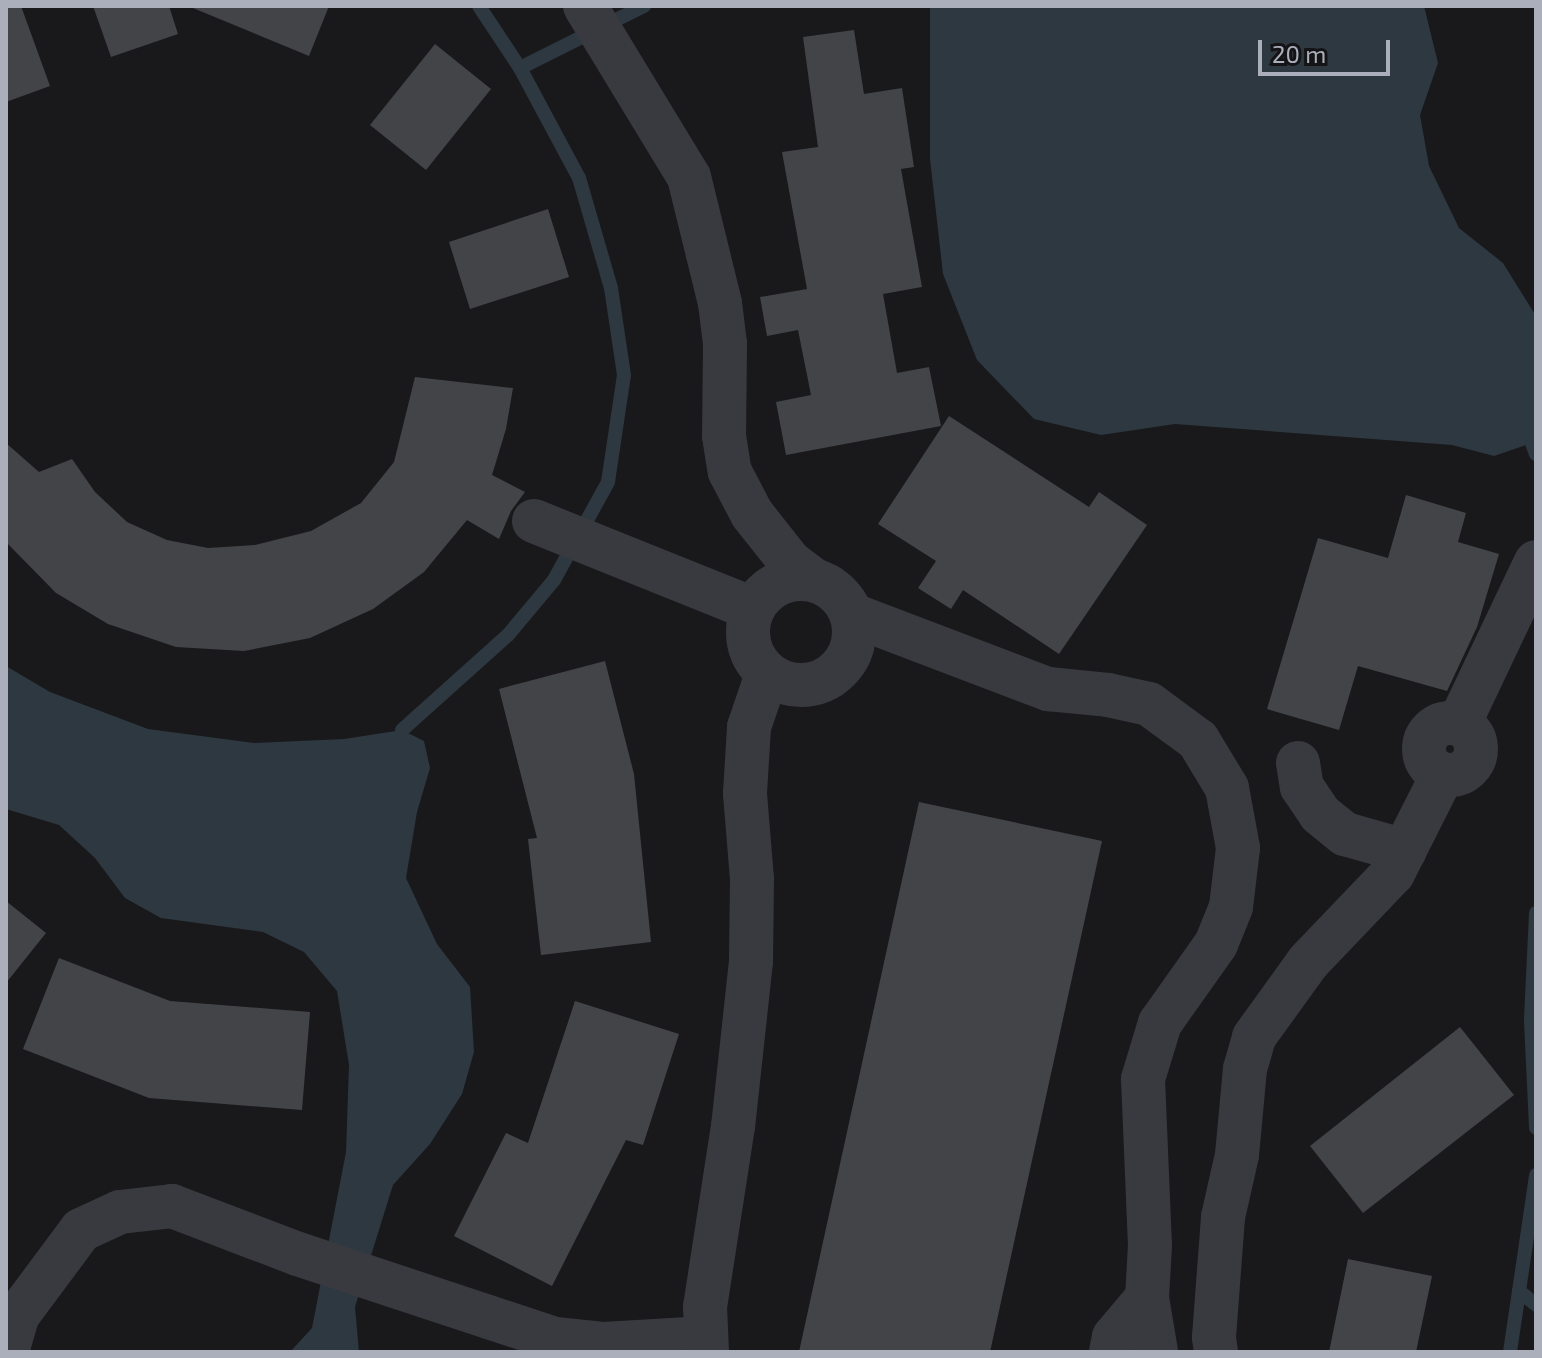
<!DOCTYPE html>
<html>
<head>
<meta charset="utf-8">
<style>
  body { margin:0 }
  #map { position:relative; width:1542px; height:1358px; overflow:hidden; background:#19191b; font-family:"Exo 2",sans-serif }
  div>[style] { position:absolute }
  .water>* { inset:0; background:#2d3840 }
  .stream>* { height:14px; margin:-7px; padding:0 7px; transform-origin:7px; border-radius:7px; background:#2d3840 }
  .building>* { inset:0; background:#434448 }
  .minor>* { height:44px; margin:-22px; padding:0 22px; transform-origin:22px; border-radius:22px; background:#393a40 }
  .minor>.ring { margin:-22px; padding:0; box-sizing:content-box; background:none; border:44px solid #393a40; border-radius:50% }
  span { translate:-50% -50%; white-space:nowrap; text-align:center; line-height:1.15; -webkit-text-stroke:6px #141416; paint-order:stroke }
  .frame { position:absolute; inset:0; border:8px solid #aaafbb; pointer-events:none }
  .scale { position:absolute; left:1258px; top:40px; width:132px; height:36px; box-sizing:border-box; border:4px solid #aaafbb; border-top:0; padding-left:10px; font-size:24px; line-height:28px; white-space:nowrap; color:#aaafbb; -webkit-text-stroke:6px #141416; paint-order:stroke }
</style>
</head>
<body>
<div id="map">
  <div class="water">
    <div style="clip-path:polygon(930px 6px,1424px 6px,1438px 63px,1420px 115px,1429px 166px,1459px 228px,1503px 263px,1536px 316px,1536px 438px,1532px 443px,1494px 456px,1452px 445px,1175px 424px,1101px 435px,1034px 419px,977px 360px,943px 274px,930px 159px)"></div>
    <div style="clip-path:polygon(6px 666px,50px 692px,148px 729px,254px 743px,344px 739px,402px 730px,424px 741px,430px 768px,417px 812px,406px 878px,437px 944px,470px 987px,474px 1052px,462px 1094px,430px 1144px,393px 1185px,355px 1307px,359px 1352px,290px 1352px,312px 1328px,346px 1152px,349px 1065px,337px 991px,304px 952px,263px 932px,161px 918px,125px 898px,95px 858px,59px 825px,6px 809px)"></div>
  </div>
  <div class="stream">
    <div style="left:520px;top:68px;width:139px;rotate:-26.6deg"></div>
    <div style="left:1532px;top:443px;width:12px;rotate:70deg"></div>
    <div style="left:402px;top:730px;width:142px;rotate:-41.9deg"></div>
    <div style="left:508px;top:635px;width:72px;rotate:-50.1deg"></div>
    <div style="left:554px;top:580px;width:112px;rotate:-61.1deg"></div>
    <div style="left:608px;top:482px;width:108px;rotate:-81.5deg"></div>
    <div style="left:624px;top:375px;width:88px;rotate:-98.5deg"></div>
    <div style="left:611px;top:288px;width:115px;rotate:-106.2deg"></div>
    <div style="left:579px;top:178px;width:125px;rotate:-118.2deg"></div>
    <div style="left:520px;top:68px;width:74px;rotate:-123.5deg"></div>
    <div style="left:1536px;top:913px;width:108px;rotate:92.7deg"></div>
    <div style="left:1531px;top:1021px;width:107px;rotate:87.3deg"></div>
    <div style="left:1519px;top:1291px;width:22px;rotate:39deg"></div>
    <div style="left:1510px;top:1352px;width:179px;rotate:-81.6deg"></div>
  </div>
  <div class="building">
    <div style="clip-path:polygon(6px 6px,21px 6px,50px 86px,6px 102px)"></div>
    <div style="clip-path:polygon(93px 6px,169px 6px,178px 34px,111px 57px)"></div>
    <div style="clip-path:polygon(188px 6px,329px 6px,309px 56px)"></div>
    <div style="clip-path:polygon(854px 30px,864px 94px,902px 88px,914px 167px,901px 169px,922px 287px,883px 294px,897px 373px,929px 367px,941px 426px,786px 455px,776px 402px,811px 395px,798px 330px,767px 336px,760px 297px,807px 289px,782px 152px,818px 147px,803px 37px)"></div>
    <div style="clip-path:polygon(435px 44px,491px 89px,426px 170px,370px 125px)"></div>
    <div style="clip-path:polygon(548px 209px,569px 277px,470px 309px,449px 242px)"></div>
    <div style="clip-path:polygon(415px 377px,513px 388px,506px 429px,492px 475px,525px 492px,511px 511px,499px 539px,467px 520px,424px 572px,373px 609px,310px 638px,244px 651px,176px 647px,108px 624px,56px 593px,6px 542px,6px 443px,39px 472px,72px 459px,95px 492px,127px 522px,167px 540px,208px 548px,255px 545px,311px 531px,361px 503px,394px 462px)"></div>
    <div style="clip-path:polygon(949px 416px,1089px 507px,1099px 492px,1147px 525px,1059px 654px,963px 590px,951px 609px,918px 588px,936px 561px,878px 524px)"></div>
    <div style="clip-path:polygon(1406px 495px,1466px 513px,1458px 542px,1499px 554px,1477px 627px,1447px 691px,1358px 666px,1339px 730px,1267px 709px,1318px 538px,1388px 558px)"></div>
    <div style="clip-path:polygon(605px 661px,634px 774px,651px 942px,541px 955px,528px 839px,537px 838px,499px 689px)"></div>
    <div style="clip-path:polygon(919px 802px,1102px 841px,990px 1352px,799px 1352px)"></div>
    <div style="clip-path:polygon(6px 901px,46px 933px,6px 983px)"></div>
    <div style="clip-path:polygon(59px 958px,170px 1001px,310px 1012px,302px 1110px,149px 1098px,23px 1049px)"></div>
    <div style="clip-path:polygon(575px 1001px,679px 1034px,643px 1145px,626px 1140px,552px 1286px,454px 1236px,506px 1133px,528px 1143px)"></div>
    <div style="clip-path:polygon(1460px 1027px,1514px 1095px,1363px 1213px,1310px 1146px)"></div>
    <div style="clip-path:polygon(1348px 1259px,1432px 1276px,1416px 1352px,1329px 1352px)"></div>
  </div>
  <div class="minor">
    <div style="left:585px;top:6px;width:200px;rotate:58.7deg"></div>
    <div style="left:689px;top:177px;width:130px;rotate:76.2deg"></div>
    <div style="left:720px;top:303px;width:41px;rotate:83deg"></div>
    <div style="left:725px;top:344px;width:92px;rotate:90.6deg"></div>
    <div style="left:724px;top:436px;width:36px;rotate:81deg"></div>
    <div style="left:730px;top:472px;width:47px;rotate:62.4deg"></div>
    <div style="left:752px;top:514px;width:61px;rotate:51.6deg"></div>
    <div style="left:790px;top:562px;width:30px;rotate:37deg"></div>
    <div style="left:534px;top:521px;width:236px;rotate:21.9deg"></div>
    <div class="ring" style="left:748px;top:579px;width:62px;height:62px"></div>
    <div style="left:853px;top:615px;width:209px;rotate:20.8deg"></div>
    <div style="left:1048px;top:689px;width:60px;rotate:5.7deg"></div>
    <div style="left:1108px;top:695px;width:42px;rotate:12.4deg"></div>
    <div style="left:1149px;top:704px;width:61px;rotate:36.3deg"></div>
    <div style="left:1198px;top:740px;width:56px;rotate:58.9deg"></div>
    <div style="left:1227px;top:788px;width:61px;rotate:79.6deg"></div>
    <div style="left:1238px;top:848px;width:59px;rotate:96.8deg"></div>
    <div style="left:1231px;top:907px;width:40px;rotate:112deg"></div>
    <div style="left:1216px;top:944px;width:97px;rotate:125.3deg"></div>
    <div style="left:1160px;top:1023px;width:59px;rotate:106.9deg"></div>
    <div style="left:1143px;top:1079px;width:166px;rotate:87.6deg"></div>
    <div style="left:1150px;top:1245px;width:53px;rotate:93.2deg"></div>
    <div style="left:1147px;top:1298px;width:55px;rotate:80.5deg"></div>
    <div class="ring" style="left:1424px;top:723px;width:8px;height:8px"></div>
    <div style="left:1459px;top:724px;width:179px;rotate:-64.6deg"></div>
    <div style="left:1298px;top:763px;width:24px;rotate:81deg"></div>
    <div style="left:1302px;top:787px;width:32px;rotate:56deg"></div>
    <div style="left:1320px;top:814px;width:32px;rotate:39deg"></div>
    <div style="left:1345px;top:834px;width:62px;rotate:15.8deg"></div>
    <div style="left:7px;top:1352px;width:37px;rotate:-74deg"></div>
    <div style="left:17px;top:1316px;width:107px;rotate:-53.3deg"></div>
    <div style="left:81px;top:1230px;width:43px;rotate:-24.8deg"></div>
    <div style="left:120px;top:1212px;width:52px;rotate:-6.6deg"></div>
    <div style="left:172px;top:1206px;width:135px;rotate:20.9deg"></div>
    <div style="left:298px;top:1254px;width:271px;rotate:18.3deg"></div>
    <div style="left:555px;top:1339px;width:48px;rotate:5.9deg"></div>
    <div style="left:603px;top:1344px;width:103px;rotate:-3.3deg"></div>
    <div style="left:707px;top:1352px;width:45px;rotate:-92.5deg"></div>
    <div style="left:705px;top:1307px;width:182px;rotate:-81.2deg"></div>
    <div style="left:733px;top:1127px;width:167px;rotate:-83.8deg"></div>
    <div style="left:751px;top:961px;width:82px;rotate:-89.3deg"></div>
    <div style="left:752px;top:879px;width:86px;rotate:-94.7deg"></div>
    <div style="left:745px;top:793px;width:66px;rotate:-86.5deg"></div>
    <div style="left:749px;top:727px;width:56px;rotate:-71.2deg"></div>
    <div style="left:1111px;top:1352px;width:15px;rotate:-79deg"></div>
    <div style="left:1114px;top:1337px;width:51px;rotate:-49.8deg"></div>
    <div style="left:1216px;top:1352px;width:15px;rotate:-98deg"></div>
    <div style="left:1214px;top:1337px;width:120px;rotate:-85.7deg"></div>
    <div style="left:1223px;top:1217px;width:64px;rotate:-77.3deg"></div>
    <div style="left:1237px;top:1155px;width:86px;rotate:-84.7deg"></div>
    <div style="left:1245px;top:1069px;width:33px;rotate:-74deg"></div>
    <div style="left:1254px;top:1037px;width:92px;rotate:-54.2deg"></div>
    <div style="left:1308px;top:962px;width:123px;rotate:-46.3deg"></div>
    <div style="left:1393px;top:873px;width:111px;rotate:-63.2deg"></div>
  </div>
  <div class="frame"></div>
  <div class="scale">20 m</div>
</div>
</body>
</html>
